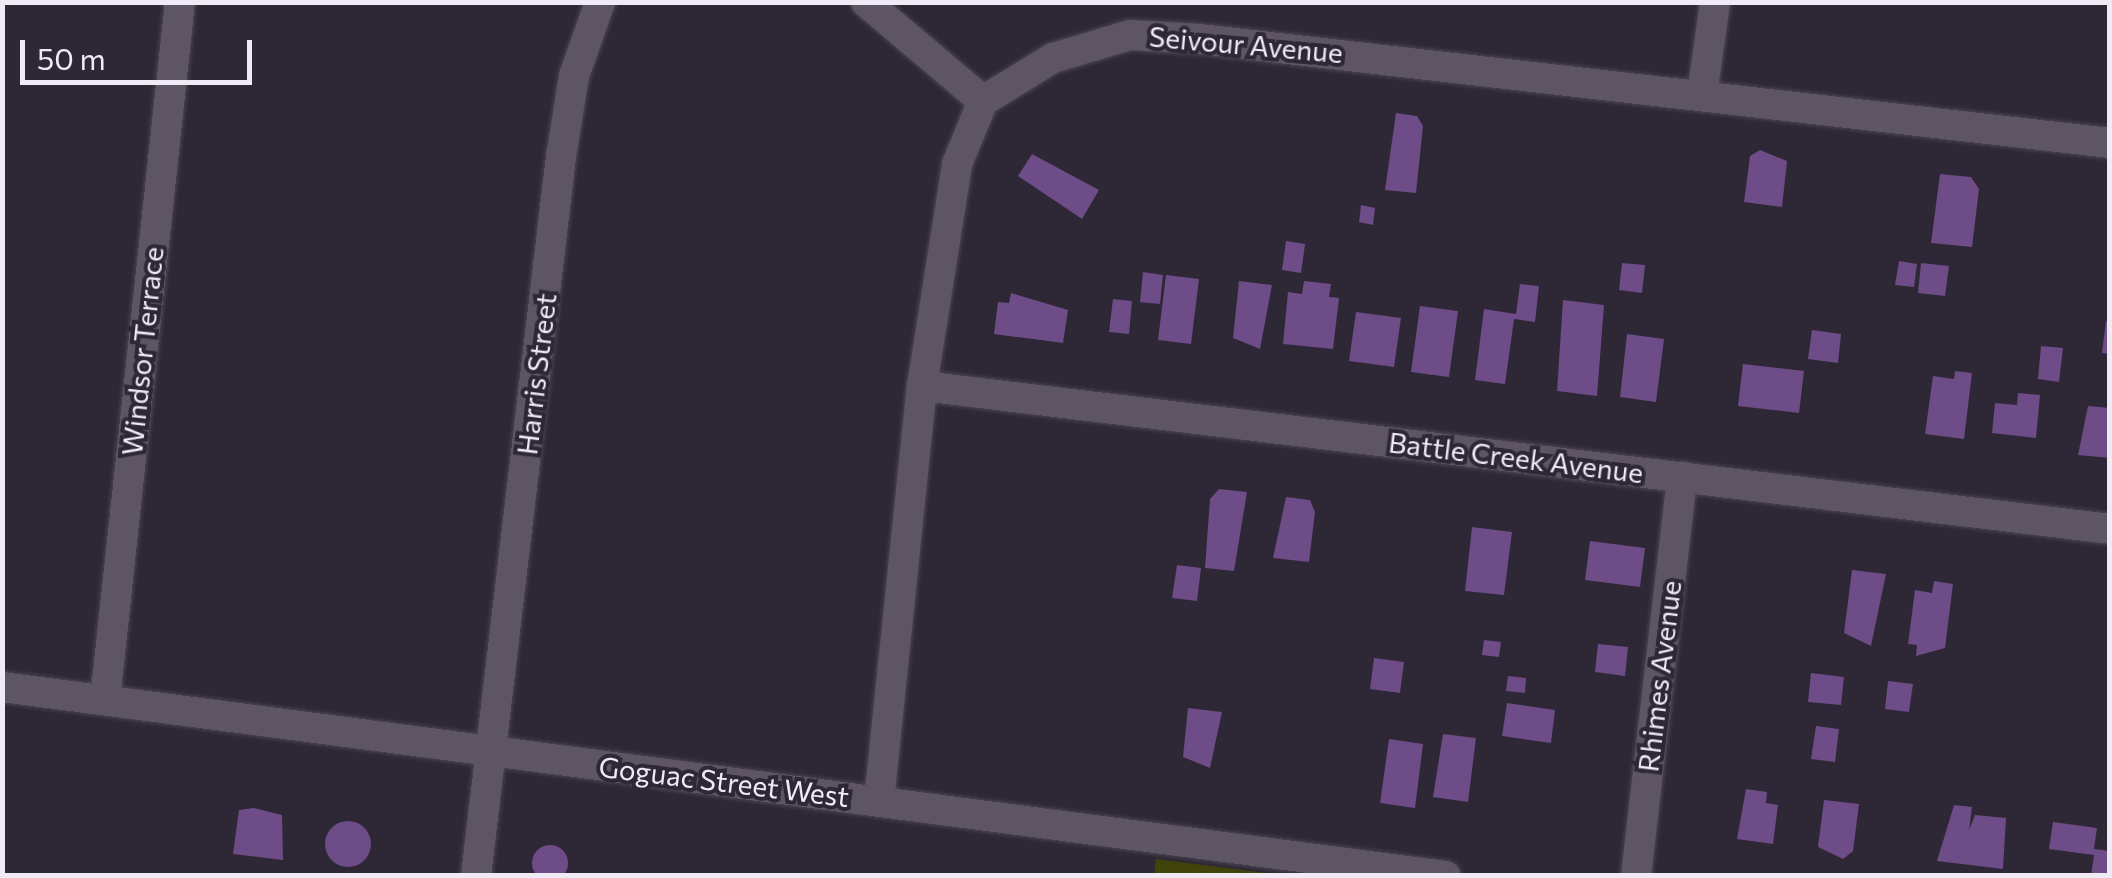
<!DOCTYPE html>
<html>
<head>
<meta charset="utf-8">
<style>
  body { margin:0 }
  #map { position:relative; width:2112px; height:878px; overflow:hidden; background:#2e2735; font-family:Commissioner,sans-serif }
  div>[style] { position:absolute }
  .green>* { inset:0; background:#41440a }
  .building>* { inset:0; background:#6d4c87 }
  .round { border-radius:50% }
  .roads { filter:drop-shadow(0 0 2px #4a4450) drop-shadow(0 0 2px #4a4450) }
  .minor>* { height:30px; margin:-15px; padding:0 15px; transform-origin:15px; border-radius:15px; background:#5d5564 }
  span { translate:-50% -50%; white-space:nowrap; text-align:center; line-height:1.15; -webkit-text-stroke:8px #2e2735; paint-order:stroke }
  .street-label { font-size:28px; color:#efeaf3 }
  .frame { position:absolute; inset:0; border:5px solid #efeaf3; pointer-events:none }
  .scale { position:absolute; left:20px; top:40px; width:232px; height:45px; box-sizing:border-box; border:5px solid #efeaf3; border-top:0; padding-left:12px; font-size:30px; line-height:35px; white-space:nowrap; color:#efeaf3; -webkit-text-stroke:8px #2e2735; paint-order:stroke }
</style>
</head>
<body>
<div id="map">
  <div class="green">
    <div style="clip-path:polygon(1156px 859px,1281px 875px,1154px 875px)"></div>
  </div>
  <div class="building">
    <div style="clip-path:polygon(1396px 113px,1417px 116px,1423px 126px,1416px 193px,1385px 190px)"></div>
    <div style="clip-path:polygon(1760px 150px,1787px 161px,1782px 207px,1744px 202px,1750px 156px)"></div>
    <div style="clip-path:polygon(1032px 154px,1099px 190px,1082px 219px,1018px 176px)"></div>
    <div style="clip-path:polygon(1940px 174px,1971px 177px,1979px 189px,1972px 247px,1931px 243px)"></div>
    <div style="clip-path:polygon(1361px 205px,1375px 208px,1373px 225px,1359px 222px)"></div>
    <div style="clip-path:polygon(1286px 241px,1305px 244px,1301px 273px,1282px 270px)"></div>
    <div style="clip-path:polygon(1899px 261px,1917px 264px,1914px 287px,1895px 285px)"></div>
    <div style="clip-path:polygon(1622px 263px,1645px 265px,1642px 293px,1619px 290px)"></div>
    <div style="clip-path:polygon(1921px 263px,1949px 266px,1945px 296px,1918px 293px)"></div>
    <div style="clip-path:polygon(1143px 272px,1163px 275px,1160px 304px,1140px 302px)"></div>
    <div style="clip-path:polygon(1166px 275px,1199px 279px,1191px 344px,1158px 340px)"></div>
    <div style="clip-path:polygon(1239px 281px,1272px 285px,1260px 349px,1233px 338px)"></div>
    <div style="clip-path:polygon(1304px 281px,1331px 284px,1329px 297px,1339px 298px,1333px 349px,1283px 344px,1288px 292px,1302px 294px)"></div>
    <div style="clip-path:polygon(1520px 284px,1539px 286px,1535px 322px,1514px 319px,1505px 384px,1475px 380px,1484px 309px,1516px 314px)"></div>
    <div style="clip-path:polygon(1011px 293px,1068px 310px,1063px 343px,994px 334px,998px 302px,1009px 303px)"></div>
    <div style="clip-path:polygon(1113px 299px,1132px 301px,1129px 334px,1109px 332px)"></div>
    <div style="clip-path:polygon(1563px 300px,1604px 305px,1597px 396px,1557px 391px)"></div>
    <div style="clip-path:polygon(1420px 306px,1458px 311px,1449px 377px,1411px 372px)"></div>
    <div style="clip-path:polygon(1356px 312px,1401px 318px,1394px 367px,1349px 361px)"></div>
    <div style="clip-path:polygon(2106px 321px,2110px 322px,2110px 354px,2102px 353px)"></div>
    <div style="clip-path:polygon(1812px 330px,1841px 334px,1838px 363px,1808px 359px)"></div>
    <div style="clip-path:polygon(1627px 334px,1664px 339px,1656px 402px,1620px 397px)"></div>
    <div style="clip-path:polygon(2041px 346px,2063px 348px,2059px 382px,2038px 379px)"></div>
    <div style="clip-path:polygon(1743px 364px,1804px 371px,1799px 413px,1738px 406px)"></div>
    <div style="clip-path:polygon(1955px 371px,1972px 373px,1964px 439px,1925px 434px,1933px 376px,1954px 379px)"></div>
    <div style="clip-path:polygon(2018px 393px,2040px 395px,2036px 438px,1992px 433px,1995px 403px,2017px 405px)"></div>
    <div style="clip-path:polygon(2088px 406px,2110px 408px,2110px 458px,2078px 455px)"></div>
    <div style="clip-path:polygon(1219px 489px,1247px 492px,1234px 571px,1205px 568px,1210px 499px)"></div>
    <div style="clip-path:polygon(1286px 497px,1310px 500px,1315px 512px,1309px 562px,1273px 558px)"></div>
    <div style="clip-path:polygon(1472px 527px,1512px 532px,1504px 595px,1465px 591px)"></div>
    <div style="clip-path:polygon(1590px 541px,1645px 548px,1640px 587px,1585px 580px)"></div>
    <div style="clip-path:polygon(1177px 565px,1201px 568px,1197px 601px,1172px 598px)"></div>
    <div style="clip-path:polygon(1852px 570px,1886px 574px,1871px 646px,1844px 633px)"></div>
    <div style="clip-path:polygon(1934px 581px,1953px 584px,1945px 648px,1916px 656px,1917px 645px,1908px 644px,1915px 590px,1932px 593px)"></div>
    <div style="clip-path:polygon(1484px 640px,1501px 642px,1499px 657px,1482px 655px)"></div>
    <div style="clip-path:polygon(1598px 644px,1628px 647px,1625px 676px,1595px 672px)"></div>
    <div style="clip-path:polygon(1374px 658px,1404px 662px,1400px 693px,1370px 689px)"></div>
    <div style="clip-path:polygon(1811px 673px,1844px 677px,1841px 705px,1808px 702px)"></div>
    <div style="clip-path:polygon(1508px 676px,1526px 678px,1525px 693px,1506px 691px)"></div>
    <div style="clip-path:polygon(1888px 681px,1913px 684px,1909px 712px,1885px 709px)"></div>
    <div style="clip-path:polygon(1507px 703px,1555px 710px,1551px 743px,1502px 736px)"></div>
    <div style="clip-path:polygon(1188px 708px,1222px 712px,1210px 768px,1183px 757px)"></div>
    <div style="clip-path:polygon(1816px 726px,1839px 729px,1835px 762px,1811px 759px)"></div>
    <div style="clip-path:polygon(1443px 734px,1476px 738px,1468px 802px,1433px 797px)"></div>
    <div style="clip-path:polygon(1389px 739px,1423px 744px,1415px 808px,1380px 803px)"></div>
    <div style="clip-path:polygon(1746px 789px,1767px 792px,1766px 803px,1778px 805px,1773px 844px,1737px 839px)"></div>
    <div style="clip-path:polygon(1824px 800px,1859px 804px,1853px 851px,1843px 859px,1818px 847px)"></div>
    <div style="clip-path:polygon(1954px 805px,1972px 807px,1969px 830px,1975px 815px,2006px 818px,2003px 869px,1937px 861px)"></div>
    <div style="clip-path:polygon(254px 808px,282px 815px,283px 860px,233px 854px,239px 810px)"></div>
    <div class="round" style="left:325px;top:821px;width:46px;height:46px"></div>
    <div style="clip-path:polygon(2053px 822px,2097px 828px,2094px 849px,2110px 851px,2110px 876px,2091px 876px,2094px 855px,2049px 849px)"></div>
    <div class="round" style="left:532px;top:845px;width:36px;height:36px"></div>
  </div>
  <div class="roads">
    <div class="minor">
      <div style="left:866px;top:2px;width:153px;rotate:40.2deg"></div>
      <div style="left:1702px;top:95px;width:94px;rotate:-82deg"></div>
      <div style="left:922px;top:386px;width:1197px;rotate:6.86deg"></div>
      <div style="left:2px;top:687px;width:1456px;rotate:7.46deg"></div>
      <div style="left:105px;top:700px;width:702px;rotate:-83.87deg"></div>
      <div style="left:879px;top:801px;width:417px;rotate:-84.1deg"></div>
      <div style="left:922px;top:386px;width:225px;rotate:-81deg"></div>
      <div style="left:957px;top:164px;width:68px;rotate:-67.6deg"></div>
      <div style="left:983px;top:101px;width:82px;rotate:-31.6deg"></div>
      <div style="left:1053px;top:58px;width:80px;rotate:-16.6deg"></div>
      <div style="left:1130px;top:35px;width:70px;rotate:3.3deg"></div>
      <div style="left:1200px;top:39px;width:916px;rotate:6.52deg"></div>
      <div style="left:476px;top:876px;width:724px;rotate:-83.26deg"></div>
      <div style="left:561px;top:157px;width:82px;rotate:-80.9deg"></div>
      <div style="left:574px;top:76px;width:78px;rotate:-70.6deg"></div>
      <div style="left:1636px;top:876px;width:402px;rotate:-83.4deg"></div>
    </div>
  </div>
  <div class="street-label">
    <span style="left:1246px;top:44px;rotate:5deg">Seivour Avenue</span>
    <span style="left:142px;top:351px;rotate:-84deg">Windsor Terrace</span>
    <span style="left:536px;top:374px;rotate:-83deg">Harris Street</span>
    <span style="left:1516px;top:457px;rotate:7deg">Battle Creek Avenue</span>
    <span style="left:1659px;top:676px;rotate:-83deg">Rhimes Avenue</span>
    <span style="left:724px;top:781px;rotate:7deg">Goguac Street West</span>
  </div>
  <div class="frame"></div>
  <div class="scale">50 m</div>
</div>
</body>
</html>
